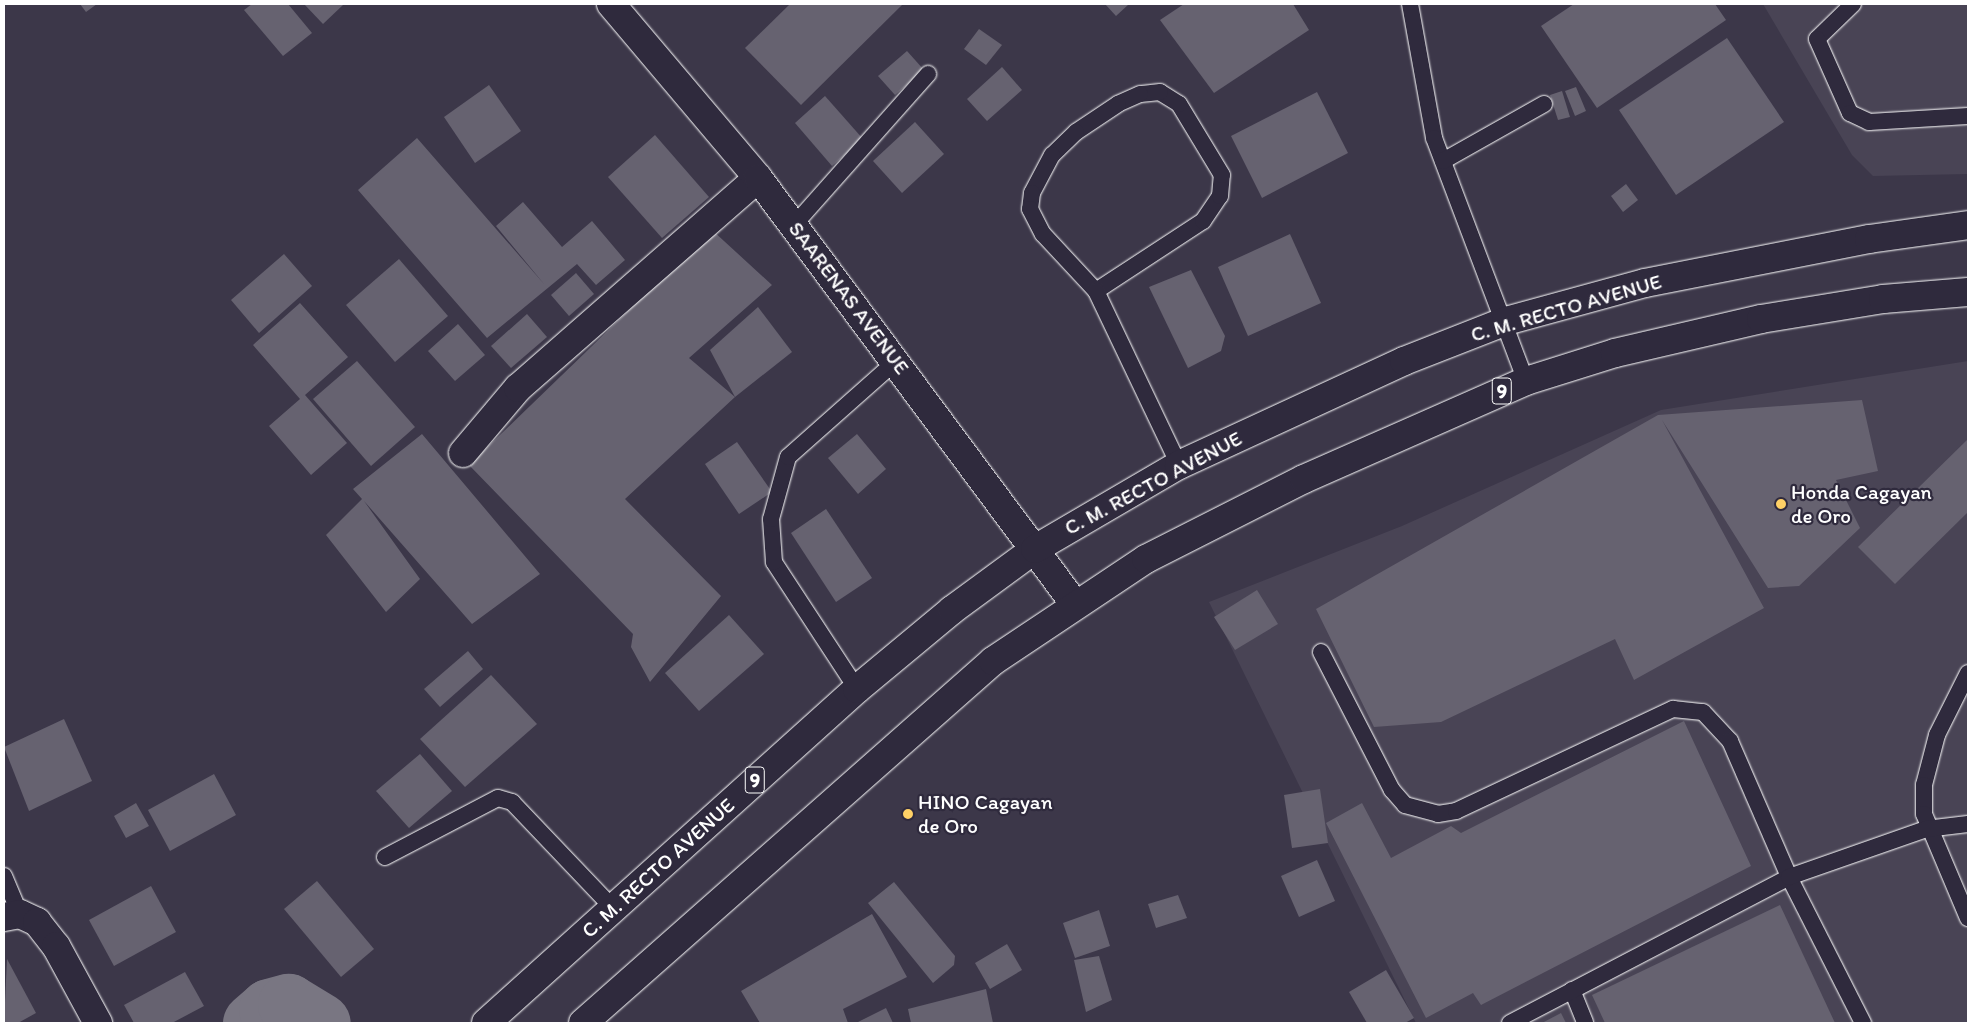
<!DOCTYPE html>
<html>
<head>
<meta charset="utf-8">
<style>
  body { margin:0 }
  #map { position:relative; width:1972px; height:1027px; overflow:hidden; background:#3c3749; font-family:Itim,sans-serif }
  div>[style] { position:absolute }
  .built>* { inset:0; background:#494455 }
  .river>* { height:61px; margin:-30.5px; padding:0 30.5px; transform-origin:30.5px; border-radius:30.5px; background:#797682 }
  .building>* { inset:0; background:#666270 }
  .roads { filter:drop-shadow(0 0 1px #fff) drop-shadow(0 0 1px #fff) }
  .lane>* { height:16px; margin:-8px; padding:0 8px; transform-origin:8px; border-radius:8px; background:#2f2a3d }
  .street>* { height:28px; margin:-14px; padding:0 14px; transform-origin:14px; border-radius:14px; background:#2f2a3d }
  .secondary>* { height:28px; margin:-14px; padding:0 14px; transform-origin:14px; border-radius:14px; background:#2f2a3d }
  .highway>* { height:28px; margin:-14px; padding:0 14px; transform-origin:14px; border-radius:14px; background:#2f2a3d }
  .dots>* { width:14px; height:14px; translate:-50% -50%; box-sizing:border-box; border:2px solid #2f2a3d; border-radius:50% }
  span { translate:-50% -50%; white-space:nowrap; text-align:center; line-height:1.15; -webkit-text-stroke:4.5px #2f2a3d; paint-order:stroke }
  .shield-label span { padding:1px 4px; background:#2f2a3d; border:1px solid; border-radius:4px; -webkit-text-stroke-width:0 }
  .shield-label { font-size:20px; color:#fff; font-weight:700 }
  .street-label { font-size:21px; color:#fff }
  .poi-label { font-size:21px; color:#fff }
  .left { translate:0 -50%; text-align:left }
  .frame { position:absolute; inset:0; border:5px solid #fff; pointer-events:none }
</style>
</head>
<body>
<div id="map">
  <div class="built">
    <div style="clip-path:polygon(1763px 4px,1968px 4px,1968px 174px,1873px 176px,1852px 155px)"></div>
    <div style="clip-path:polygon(1968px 361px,1968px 1023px,1416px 1023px,1209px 602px,1402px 526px,1661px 410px)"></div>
  </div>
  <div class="river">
    <div style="left:253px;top:1023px;width:21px;rotate:-41deg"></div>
    <div style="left:269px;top:1009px;width:20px;rotate:-15deg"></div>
    <div style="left:288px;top:1004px;width:37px;rotate:31deg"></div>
  </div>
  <div class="building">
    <div style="clip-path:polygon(80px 4px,97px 4px,86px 12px)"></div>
    <div style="clip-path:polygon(252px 4px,288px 4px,312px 33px,283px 56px,244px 10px)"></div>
    <div style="clip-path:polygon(304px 4px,342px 4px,343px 5px,323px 24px)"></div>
    <div style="clip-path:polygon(790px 4px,903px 4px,801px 105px,745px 48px)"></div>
    <div style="clip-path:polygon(1105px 4px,1129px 4px,1116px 16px)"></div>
    <div style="clip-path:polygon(1184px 4px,1293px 4px,1309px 30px,1214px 93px,1160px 20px)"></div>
    <div style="clip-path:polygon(1574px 4px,1715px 4px,1726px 20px,1597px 108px,1541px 26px)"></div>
    <div style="clip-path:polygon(979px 29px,1002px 45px,986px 65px,964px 49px)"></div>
    <div style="clip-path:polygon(1727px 38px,1784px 122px,1676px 195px,1619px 110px)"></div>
    <div style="clip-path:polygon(907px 51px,924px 70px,895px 95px,878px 76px)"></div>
    <div style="clip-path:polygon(1002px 67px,1022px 90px,987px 121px,967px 99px)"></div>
    <div style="clip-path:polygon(489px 85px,521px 131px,475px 163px,444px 117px)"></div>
    <div style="clip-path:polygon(1576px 87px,1586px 111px,1575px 116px,1565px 91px)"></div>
    <div style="clip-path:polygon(1562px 91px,1570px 117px,1558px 120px,1550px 95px)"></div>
    <div style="clip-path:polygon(1317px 92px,1348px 153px,1262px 198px,1231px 136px)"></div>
    <div style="clip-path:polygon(825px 96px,863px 139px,832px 166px,795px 123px)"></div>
    <div style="clip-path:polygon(915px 122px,944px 154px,902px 193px,873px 161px)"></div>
    <div style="clip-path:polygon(655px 135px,709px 197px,662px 238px,608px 177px)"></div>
    <div style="clip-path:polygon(417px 138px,544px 284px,496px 226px,523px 202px,562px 247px,592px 221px,625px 260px,596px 285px,577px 264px,487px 338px,358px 190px)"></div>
    <div style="clip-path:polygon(1626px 184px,1638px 200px,1623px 212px,1611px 196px)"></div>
    <div style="clip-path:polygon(712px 230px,772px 285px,689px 358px,735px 397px,625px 499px,721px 596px,650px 682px,631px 647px,633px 634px,469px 465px)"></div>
    <div style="clip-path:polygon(1290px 234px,1321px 303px,1248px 336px,1218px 267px)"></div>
    <div style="clip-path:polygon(284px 254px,312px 286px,259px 333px,231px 300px)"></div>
    <div style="clip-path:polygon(399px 259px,448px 316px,395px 362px,346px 305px)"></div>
    <div style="clip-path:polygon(1191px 270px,1225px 336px,1221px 351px,1188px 368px,1149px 287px)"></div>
    <div style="clip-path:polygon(576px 273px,594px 294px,569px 316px,551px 295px)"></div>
    <div style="clip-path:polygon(300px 303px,348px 357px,305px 395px,347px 443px,311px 475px,269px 426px,300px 399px,253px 345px)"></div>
    <div style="clip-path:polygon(758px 307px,792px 352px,735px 397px,710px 350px)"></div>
    <div style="clip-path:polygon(527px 314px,547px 337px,511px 368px,491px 346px)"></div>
    <div style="clip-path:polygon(458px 324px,485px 355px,455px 381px,428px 351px)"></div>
    <div style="clip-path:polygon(357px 361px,415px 427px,371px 466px,313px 399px)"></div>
    <div style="clip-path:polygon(1862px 400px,1878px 471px,1836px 480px,1860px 528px,1799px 586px,1768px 588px,1662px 420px,1764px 608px,1634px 680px,1615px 639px,1441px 722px,1374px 727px,1316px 609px,1658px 415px)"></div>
    <div style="clip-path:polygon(422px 434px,540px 574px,472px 624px,364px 501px,420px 579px,386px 612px,326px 535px,362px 499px,353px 489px)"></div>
    <div style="clip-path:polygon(857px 434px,886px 469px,858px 494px,828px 458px)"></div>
    <div style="clip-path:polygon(1968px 439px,1968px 512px,1895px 584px,1858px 547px)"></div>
    <div style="clip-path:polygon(737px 442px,772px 492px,739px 514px,705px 464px)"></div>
    <div style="clip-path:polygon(826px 509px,872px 578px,836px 602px,791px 533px)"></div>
    <div style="clip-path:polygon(1257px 590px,1278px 624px,1235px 650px,1214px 617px)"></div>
    <div style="clip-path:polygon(729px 615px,764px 654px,699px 711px,665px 673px)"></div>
    <div style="clip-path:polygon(468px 651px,483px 669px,440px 707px,424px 689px)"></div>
    <div style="clip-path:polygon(491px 675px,537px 724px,465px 787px,420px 739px)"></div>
    <div style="clip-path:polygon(64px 719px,92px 781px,29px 811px,4px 747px)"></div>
    <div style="clip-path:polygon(1684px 721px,1751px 866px,1481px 1005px,1473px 993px,1426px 1018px,1326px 823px,1362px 803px,1391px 858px,1451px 826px,1461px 833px)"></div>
    <div style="clip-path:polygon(420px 754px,452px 791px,409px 828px,376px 791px)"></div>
    <div style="clip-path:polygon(214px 774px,236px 815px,170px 851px,148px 810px)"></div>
    <div style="clip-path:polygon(1320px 789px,1328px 843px,1292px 848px,1284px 795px)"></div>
    <div style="clip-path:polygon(136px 803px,149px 826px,126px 838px,114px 816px)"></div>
    <div style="clip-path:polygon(1317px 860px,1335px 901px,1299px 917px,1281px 876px)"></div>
    <div style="clip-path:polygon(317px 881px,374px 949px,341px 977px,284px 909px)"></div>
    <div style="clip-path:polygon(894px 882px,955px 956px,954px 965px,933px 983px,868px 903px)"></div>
    <div style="clip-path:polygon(151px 886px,176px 932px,114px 966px,89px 920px)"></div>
    <div style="clip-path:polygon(1178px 895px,1187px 918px,1156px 928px,1148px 904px)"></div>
    <div style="clip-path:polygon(1780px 905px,1835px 1023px,1605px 1023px,1592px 995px)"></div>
    <div style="clip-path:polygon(1099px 910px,1110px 946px,1075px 958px,1063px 923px)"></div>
    <div style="clip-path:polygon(872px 914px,907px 977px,843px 1009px,848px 1023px,760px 1023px,741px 991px)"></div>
    <div style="clip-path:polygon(1007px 944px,1022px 970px,990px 989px,975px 963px)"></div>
    <div style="clip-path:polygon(1099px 956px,1112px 1000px,1086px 1012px,1074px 960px)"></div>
    <div style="clip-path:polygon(7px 959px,36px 1013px,18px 1023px,4px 1023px)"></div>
    <div style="clip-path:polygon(1386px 970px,1414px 1018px,1405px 1023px,1367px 1023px,1349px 992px)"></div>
    <div style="clip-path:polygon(185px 972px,204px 1006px,172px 1023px,134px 1023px,124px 1005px)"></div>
    <div style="clip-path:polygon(986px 989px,993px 1023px,911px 1023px,908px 1009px)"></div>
    <div style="clip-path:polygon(886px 1008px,893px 1023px,859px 1023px,858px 1022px)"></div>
    <div style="clip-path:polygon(1561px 1013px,1566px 1023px,1542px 1023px)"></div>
  </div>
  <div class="roads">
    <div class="lane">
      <div style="left:1410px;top:4px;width:136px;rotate:79.8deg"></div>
      <div style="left:1434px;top:138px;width:260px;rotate:69.3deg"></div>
      <div style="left:1853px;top:4px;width:50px;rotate:135.8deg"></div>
      <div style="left:1817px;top:39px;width:81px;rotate:66deg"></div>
      <div style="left:1850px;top:113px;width:21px;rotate:25deg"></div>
      <div style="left:1869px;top:122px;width:99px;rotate:-3.5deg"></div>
      <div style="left:1443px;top:161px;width:116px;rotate:-29.4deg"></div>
      <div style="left:794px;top:225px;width:202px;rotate:-48.4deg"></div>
      <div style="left:1096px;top:291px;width:128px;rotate:-33.2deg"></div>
      <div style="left:1203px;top:221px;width:30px;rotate:-56deg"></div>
      <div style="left:1220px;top:196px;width:21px;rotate:-85deg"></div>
      <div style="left:1222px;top:175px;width:83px;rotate:-121.2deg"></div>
      <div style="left:1179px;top:104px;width:22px;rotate:-148deg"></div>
      <div style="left:1160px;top:92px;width:20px;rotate:174deg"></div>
      <div style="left:1140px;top:94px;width:24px;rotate:156deg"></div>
      <div style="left:1118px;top:104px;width:50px;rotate:146.3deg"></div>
      <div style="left:1076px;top:132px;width:33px;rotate:136deg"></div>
      <div style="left:1052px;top:155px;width:43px;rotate:117.8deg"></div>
      <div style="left:1032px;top:193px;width:16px;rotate:97deg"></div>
      <div style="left:1030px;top:209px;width:28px;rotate:63deg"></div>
      <div style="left:1043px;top:234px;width:78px;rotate:47.1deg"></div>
      <div style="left:1096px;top:291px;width:193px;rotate:64.5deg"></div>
      <div style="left:1321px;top:652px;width:155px;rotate:62.8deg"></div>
      <div style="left:1392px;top:790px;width:20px;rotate:49deg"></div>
      <div style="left:1405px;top:805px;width:34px;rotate:15deg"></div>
      <div style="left:1438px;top:814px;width:18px;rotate:-9deg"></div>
      <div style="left:1456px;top:811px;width:240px;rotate:-25.2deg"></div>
      <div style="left:1673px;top:709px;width:30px;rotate:6deg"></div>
      <div style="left:1703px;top:712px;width:40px;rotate:47deg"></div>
      <div style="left:1730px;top:741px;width:148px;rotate:66.5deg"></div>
      <div style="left:1789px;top:877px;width:164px;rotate:63.1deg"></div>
      <div style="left:1968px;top:673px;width:69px;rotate:116.6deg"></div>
      <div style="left:1937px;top:735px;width:52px;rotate:104.6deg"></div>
      <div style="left:1924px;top:785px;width:29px;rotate:90deg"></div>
      <div style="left:1924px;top:814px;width:113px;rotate:67.1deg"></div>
      <div style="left:857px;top:689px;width:152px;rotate:-123.2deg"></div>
      <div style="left:774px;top:562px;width:43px;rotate:-94deg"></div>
      <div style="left:771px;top:519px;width:64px;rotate:-74.7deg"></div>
      <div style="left:788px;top:457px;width:144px;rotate:-41.6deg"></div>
      <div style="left:385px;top:857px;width:127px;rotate:-27.6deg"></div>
      <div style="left:498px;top:798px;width:15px;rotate:16deg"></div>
      <div style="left:512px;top:802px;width:146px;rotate:46.4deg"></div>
      <div style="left:4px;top:876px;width:41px;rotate:67.2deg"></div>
      <div style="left:1572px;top:990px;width:35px;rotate:68deg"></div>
      <div style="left:1510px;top:1023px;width:315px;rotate:-27.6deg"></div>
      <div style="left:1789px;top:877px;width:145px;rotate:-19.3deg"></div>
      <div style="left:1926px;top:829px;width:42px;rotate:-6.8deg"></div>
    </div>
    <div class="street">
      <div style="left:463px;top:453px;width:85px;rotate:-49.8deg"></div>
      <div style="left:518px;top:388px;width:319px;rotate:-41.2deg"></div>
      <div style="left:4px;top:917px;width:16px;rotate:-11deg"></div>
      <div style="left:20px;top:914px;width:19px;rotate:25deg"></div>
      <div style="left:37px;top:922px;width:31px;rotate:52deg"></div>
      <div style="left:56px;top:946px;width:88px;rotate:61.4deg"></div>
    </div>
    <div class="secondary">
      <div style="left:611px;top:4px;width:228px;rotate:49.8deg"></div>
      <div style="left:758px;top:178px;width:530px;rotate:53.37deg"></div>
    </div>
    <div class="highway">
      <div style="left:486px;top:1023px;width:499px;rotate:-42deg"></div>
      <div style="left:857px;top:689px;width:124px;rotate:-39.7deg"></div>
      <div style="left:952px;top:610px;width:103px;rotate:-36.3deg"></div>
      <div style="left:1035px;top:549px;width:167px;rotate:-30.3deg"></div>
      <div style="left:1179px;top:465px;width:248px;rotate:-24.8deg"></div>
      <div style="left:1404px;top:361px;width:110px;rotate:-21.4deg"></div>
      <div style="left:1506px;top:321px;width:144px;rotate:-15.3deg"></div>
      <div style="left:1645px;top:283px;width:228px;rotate:-11.1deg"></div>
      <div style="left:1869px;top:239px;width:100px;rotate:-8deg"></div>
      <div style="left:583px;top:1023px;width:547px;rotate:-41.44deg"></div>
      <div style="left:993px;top:661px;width:184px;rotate:-33.7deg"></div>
      <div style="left:1146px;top:559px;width:177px;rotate:-26.9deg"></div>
      <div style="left:1304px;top:479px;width:243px;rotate:-23.8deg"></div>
      <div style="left:1526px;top:381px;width:93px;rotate:-17.5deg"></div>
      <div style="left:1615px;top:353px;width:150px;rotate:-13.1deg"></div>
      <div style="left:1761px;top:319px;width:124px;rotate:-9.3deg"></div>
      <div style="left:1883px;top:299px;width:85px;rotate:-4.7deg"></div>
    </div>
  </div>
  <div class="dots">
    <div style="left:1781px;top:504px;background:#ffd166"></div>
    <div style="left:908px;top:814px;background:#ffd166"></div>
  </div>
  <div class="shield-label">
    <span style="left:1502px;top:391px">9</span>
    <span style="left:755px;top:780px">9</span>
  </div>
  <div class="street-label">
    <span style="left:849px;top:298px;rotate:53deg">SAARENAS AVENUE</span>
    <span style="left:1566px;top:308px;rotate:-16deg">C. M. RECTO AVENUE</span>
    <span style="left:1153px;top:483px;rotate:-28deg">C. M. RECTO AVENUE</span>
    <span style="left:658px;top:868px;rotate:-42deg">C. M. RECTO AVENUE</span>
  </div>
  <div class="poi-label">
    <span class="left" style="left:1791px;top:504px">Honda Cagayan<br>de Oro</span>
    <span class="left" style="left:918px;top:814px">HINO Cagayan<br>de Oro</span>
  </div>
  <div class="frame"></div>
</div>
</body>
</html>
